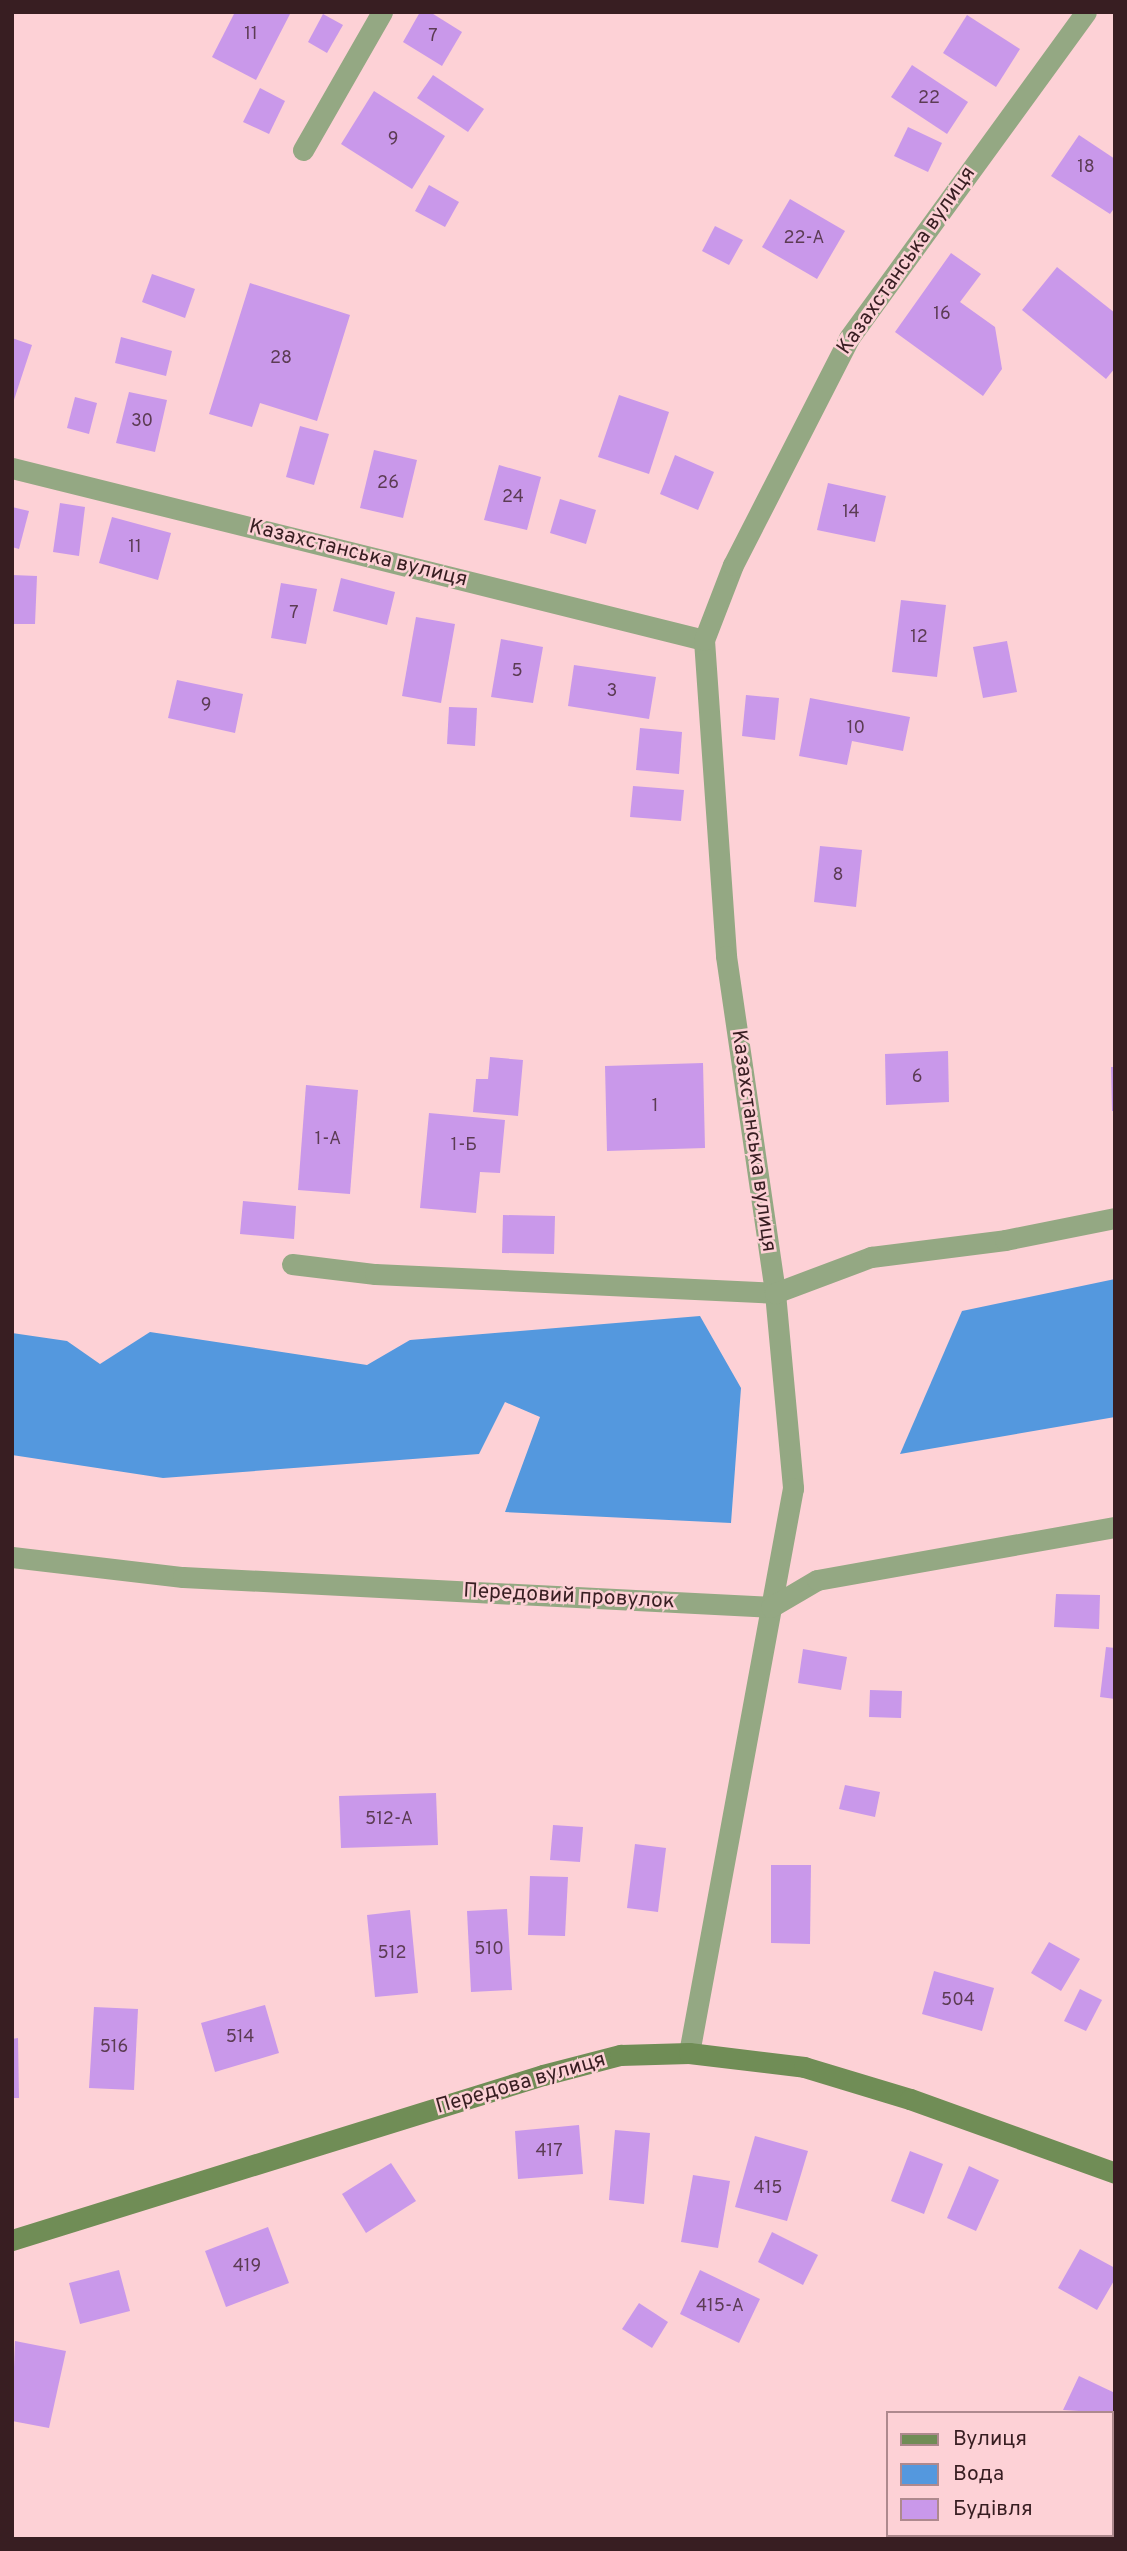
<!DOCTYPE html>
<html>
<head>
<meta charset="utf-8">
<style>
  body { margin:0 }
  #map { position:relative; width:1127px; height:2551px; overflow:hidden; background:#fdd1d6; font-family:Overpass,sans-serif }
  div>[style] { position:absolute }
  .water>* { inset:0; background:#5498de }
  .building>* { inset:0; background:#c998ea }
  .lane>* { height:21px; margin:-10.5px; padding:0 10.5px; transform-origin:10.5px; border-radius:10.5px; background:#94a883 }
  .street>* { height:21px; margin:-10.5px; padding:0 10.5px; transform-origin:10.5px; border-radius:10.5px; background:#94a883 }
  .secondary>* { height:21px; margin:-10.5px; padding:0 10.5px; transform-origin:10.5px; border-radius:10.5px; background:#708d56 }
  span { translate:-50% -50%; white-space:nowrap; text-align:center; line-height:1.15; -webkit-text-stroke:5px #fdd1d6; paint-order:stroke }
  .number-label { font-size:18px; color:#5c3c54 }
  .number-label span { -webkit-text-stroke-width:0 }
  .street-label { font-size:21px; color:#381e22 }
  .frame { position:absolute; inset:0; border:14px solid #381e22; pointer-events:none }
  .legend { position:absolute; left:886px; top:2411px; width:228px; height:126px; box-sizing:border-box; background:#fdd1d6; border:2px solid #ae898e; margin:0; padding:9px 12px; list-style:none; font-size:21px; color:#381e22 }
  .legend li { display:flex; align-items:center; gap:14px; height:35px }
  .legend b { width:35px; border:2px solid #ae898e }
</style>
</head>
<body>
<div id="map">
  <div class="water">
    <div style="clip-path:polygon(1115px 1279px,1115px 1417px,900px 1454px,962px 1311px)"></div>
    <div style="clip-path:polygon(700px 1316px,741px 1388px,731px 1523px,505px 1512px,540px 1417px,505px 1402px,479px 1454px,163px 1478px,12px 1455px,12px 1333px,67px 1341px,100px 1364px,150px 1332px,367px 1365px,410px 1340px)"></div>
  </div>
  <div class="building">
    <div style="clip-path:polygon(235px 12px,290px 14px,256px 80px,212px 57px)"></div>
    <div style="clip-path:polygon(420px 12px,430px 12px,462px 32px,442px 66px,403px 42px)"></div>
    <div style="clip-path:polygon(323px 14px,343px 25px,327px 53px,308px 42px)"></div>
    <div style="clip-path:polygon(967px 15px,1020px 49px,996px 87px,943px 53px)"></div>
    <div style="clip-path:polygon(912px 65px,968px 102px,947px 134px,891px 97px)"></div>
    <div style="clip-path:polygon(433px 75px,484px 109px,468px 132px,417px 98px)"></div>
    <div style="clip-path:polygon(260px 88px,285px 101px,269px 134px,243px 122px)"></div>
    <div style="clip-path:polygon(374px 91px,445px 136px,412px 189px,341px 144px)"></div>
    <div style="clip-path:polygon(908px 127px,942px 143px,928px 172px,894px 156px)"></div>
    <div style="clip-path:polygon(1079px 135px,1115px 159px,1115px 207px,1110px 214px,1051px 176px)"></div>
    <div style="clip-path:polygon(429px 185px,459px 202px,445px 227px,415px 211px)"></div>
    <div style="clip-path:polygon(790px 199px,845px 231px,817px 279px,762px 247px)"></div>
    <div style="clip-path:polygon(715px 226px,743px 240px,729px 265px,702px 251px)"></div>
    <div style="clip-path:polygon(951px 253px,981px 274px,960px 302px,995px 327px,1002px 369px,983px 396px,895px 332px)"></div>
    <div style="clip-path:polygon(1057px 267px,1115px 313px,1115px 368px,1106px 379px,1022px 310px)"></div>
    <div style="clip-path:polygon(152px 274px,195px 289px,185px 318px,142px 302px)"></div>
    <div style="clip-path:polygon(250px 283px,350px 315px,317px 421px,260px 403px,252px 427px,209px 414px)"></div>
    <div style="clip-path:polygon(121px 337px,172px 351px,166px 376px,115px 363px)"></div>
    <div style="clip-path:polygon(12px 338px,32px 345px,13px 403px,12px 403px)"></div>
    <div style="clip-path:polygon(129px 392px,167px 400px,155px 452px,116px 443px)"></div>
    <div style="clip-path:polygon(619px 395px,669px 412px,649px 474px,598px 457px)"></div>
    <div style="clip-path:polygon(75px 397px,97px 403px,89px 434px,67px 428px)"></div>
    <div style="clip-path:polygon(300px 426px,329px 434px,314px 485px,286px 477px)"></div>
    <div style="clip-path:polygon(374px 450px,417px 460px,403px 518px,360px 508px)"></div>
    <div style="clip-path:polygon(675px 455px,714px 472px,698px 510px,660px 494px)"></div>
    <div style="clip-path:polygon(499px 465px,541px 477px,527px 530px,484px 520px)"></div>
    <div style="clip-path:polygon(828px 483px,886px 496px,875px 542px,817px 530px)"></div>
    <div style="clip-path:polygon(560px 499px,596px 510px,586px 544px,550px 533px)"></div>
    <div style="clip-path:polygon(60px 503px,85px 507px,79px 556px,53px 552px)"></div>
    <div style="clip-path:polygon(12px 507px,29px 511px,19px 549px,12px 547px)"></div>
    <div style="clip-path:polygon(112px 517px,171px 533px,158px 580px,99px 563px)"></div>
    <div style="clip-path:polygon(12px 575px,37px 576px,35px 624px,12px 624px)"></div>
    <div style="clip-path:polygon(341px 578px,395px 592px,387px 625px,333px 611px)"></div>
    <div style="clip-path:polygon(281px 583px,317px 589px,306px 644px,271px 638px)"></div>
    <div style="clip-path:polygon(901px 600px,946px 605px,937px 677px,892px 672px)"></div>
    <div style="clip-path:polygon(416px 617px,455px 624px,441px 703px,402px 696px)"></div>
    <div style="clip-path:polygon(501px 639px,543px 647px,533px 703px,491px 697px)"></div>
    <div style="clip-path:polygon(1007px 641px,1017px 692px,983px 698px,973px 647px)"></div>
    <div style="clip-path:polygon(574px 665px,656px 677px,649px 719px,568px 706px)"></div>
    <div style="clip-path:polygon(177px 680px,243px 694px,235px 733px,168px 718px)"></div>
    <div style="clip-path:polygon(746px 695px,779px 698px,775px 740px,742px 736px)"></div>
    <div style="clip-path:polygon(810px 698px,910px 717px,903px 751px,852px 741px,847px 765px,799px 756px)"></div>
    <div style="clip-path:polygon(449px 707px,477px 708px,475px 746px,447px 744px)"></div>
    <div style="clip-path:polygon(640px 728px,682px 732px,679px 774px,636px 770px)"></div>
    <div style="clip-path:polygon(633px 786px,684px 790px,681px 821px,630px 817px)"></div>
    <div style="clip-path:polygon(820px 846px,862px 850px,856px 907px,814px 902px)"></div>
    <div style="clip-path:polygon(948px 1051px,949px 1102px,886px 1105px,885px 1054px)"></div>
    <div style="clip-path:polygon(490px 1057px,523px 1060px,518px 1116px,473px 1112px,476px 1079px,488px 1079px)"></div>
    <div style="clip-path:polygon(703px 1063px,705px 1148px,607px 1151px,605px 1066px)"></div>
    <div style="clip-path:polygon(1111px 1067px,1115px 1067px,1115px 1111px,1112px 1111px)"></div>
    <div style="clip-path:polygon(306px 1085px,358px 1090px,350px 1194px,298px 1190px)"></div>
    <div style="clip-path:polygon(429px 1113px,505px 1120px,500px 1173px,480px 1172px,476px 1213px,420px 1208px)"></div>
    <div style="clip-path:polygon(243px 1201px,296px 1206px,294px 1239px,240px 1234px)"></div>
    <div style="clip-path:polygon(503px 1215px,555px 1216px,554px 1254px,502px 1253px)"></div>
    <div style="clip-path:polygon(1056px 1594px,1100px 1595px,1099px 1629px,1054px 1627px)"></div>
    <div style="clip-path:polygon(1106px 1647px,1115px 1648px,1115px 1699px,1100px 1697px)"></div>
    <div style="clip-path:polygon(803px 1649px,847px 1657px,841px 1690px,798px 1683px)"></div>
    <div style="clip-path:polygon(870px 1690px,902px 1691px,901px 1718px,869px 1717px)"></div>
    <div style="clip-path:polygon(845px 1785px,880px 1792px,875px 1817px,839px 1809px)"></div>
    <div style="clip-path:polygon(436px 1793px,438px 1845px,341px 1848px,339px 1796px)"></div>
    <div style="clip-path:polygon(553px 1825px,583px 1827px,580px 1862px,550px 1860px)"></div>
    <div style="clip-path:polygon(635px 1844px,666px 1848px,658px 1912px,627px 1908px)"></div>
    <div style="clip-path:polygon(771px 1865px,811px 1865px,810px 1944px,771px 1943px)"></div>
    <div style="clip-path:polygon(530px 1876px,568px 1877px,565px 1936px,528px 1935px)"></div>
    <div style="clip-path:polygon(507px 1909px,512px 1990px,471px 1992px,467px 1911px)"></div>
    <div style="clip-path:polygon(410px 1910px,418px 1993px,375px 1997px,367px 1915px)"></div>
    <div style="clip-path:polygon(1049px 1942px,1080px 1959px,1061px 1991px,1031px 1973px)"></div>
    <div style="clip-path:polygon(934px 1971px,994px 1988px,982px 2031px,922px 2014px)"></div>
    <div style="clip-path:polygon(1080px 1989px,1102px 2000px,1086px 2031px,1064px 2021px)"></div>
    <div style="clip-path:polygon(265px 2005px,279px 2053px,215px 2072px,201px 2023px)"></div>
    <div style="clip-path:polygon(94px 2007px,138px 2009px,134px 2090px,89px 2088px)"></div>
    <div style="clip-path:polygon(18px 2038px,19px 2098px,12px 2098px,12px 2039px)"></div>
    <div style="clip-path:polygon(579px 2125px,583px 2174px,518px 2179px,515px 2131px)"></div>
    <div style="clip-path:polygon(615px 2130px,650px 2133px,644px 2204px,609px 2200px)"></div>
    <div style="clip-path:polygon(755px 2136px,808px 2151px,787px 2221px,735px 2207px)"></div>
    <div style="clip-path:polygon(910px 2151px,943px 2164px,924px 2214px,891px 2201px)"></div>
    <div style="clip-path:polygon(391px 2163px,416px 2201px,366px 2233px,342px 2194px)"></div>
    <div style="clip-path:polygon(969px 2166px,999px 2180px,976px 2231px,947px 2218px)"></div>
    <div style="clip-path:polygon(693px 2175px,730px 2181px,718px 2248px,681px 2242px)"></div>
    <div style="clip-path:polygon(268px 2227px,289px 2283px,226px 2307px,205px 2251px)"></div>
    <div style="clip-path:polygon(772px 2232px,818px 2255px,803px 2285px,758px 2262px)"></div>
    <div style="clip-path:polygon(1080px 2249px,1115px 2268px,1115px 2279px,1097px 2310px,1058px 2288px)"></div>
    <div style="clip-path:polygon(119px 2270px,130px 2311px,80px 2324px,69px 2283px)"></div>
    <div style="clip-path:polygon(700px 2270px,760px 2299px,739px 2343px,680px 2314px)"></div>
    <div style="clip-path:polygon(639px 2303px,668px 2322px,652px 2348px,622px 2329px)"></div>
    <div style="clip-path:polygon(15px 2341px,66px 2351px,49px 2428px,12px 2421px)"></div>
    <div style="clip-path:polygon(1079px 2376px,1115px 2393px,1115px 2434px,1111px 2413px,1063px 2410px)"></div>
  </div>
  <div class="lane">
    <div style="left:292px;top:1264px;width:84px;rotate:6.9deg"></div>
    <div style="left:375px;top:1274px;width:400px;rotate:2.7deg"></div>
    <div style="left:775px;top:1293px;width:196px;rotate:84.7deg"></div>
    <div style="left:793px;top:1488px;width:574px;rotate:100.43deg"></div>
  </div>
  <div class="street">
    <div style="left:303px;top:150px;width:159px;rotate:-60.2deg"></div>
    <div style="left:12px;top:468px;width:713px;rotate:13.96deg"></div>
    <div style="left:704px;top:640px;width:317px;rotate:86deg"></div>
    <div style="left:726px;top:956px;width:341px;rotate:81.7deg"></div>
    <div style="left:775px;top:1293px;width:103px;rotate:-20.6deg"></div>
    <div style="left:871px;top:1257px;width:135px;rotate:-7.2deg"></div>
    <div style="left:1005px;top:1240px;width:112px;rotate:-11.3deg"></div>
    <div style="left:704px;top:640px;width:80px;rotate:-68.9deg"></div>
    <div style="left:733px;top:565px;width:255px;rotate:-62.9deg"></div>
    <div style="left:849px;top:338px;width:403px;rotate:-54deg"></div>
    <div style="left:12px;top:1557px;width:172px;rotate:6.7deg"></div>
    <div style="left:183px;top:1577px;width:589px;rotate:2.92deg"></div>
    <div style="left:771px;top:1607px;width:53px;rotate:-30.4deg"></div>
    <div style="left:817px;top:1580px;width:303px;rotate:-10.1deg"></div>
  </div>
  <div class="secondary">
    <div style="left:12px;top:2240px;width:556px;rotate:-17.26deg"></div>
    <div style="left:543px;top:2075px;width:80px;rotate:-14.6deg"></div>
    <div style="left:620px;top:2055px;width:69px;rotate:-1.7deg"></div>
    <div style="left:689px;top:2053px;width:116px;rotate:6.9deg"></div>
    <div style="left:804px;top:2067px;width:111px;rotate:16.8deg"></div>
    <div style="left:910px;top:2099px;width:218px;rotate:19.8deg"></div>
  </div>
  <div class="number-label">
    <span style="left:251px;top:35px">11</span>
    <span style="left:433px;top:37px">7</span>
    <span style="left:929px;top:99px">22</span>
    <span style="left:393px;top:140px">9</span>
    <span style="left:1086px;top:168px">18</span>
    <span style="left:804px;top:239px">22-А</span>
    <span style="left:942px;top:315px">16</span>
    <span style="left:281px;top:359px">28</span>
    <span style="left:142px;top:422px">30</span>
    <span style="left:388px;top:484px">26</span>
    <span style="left:513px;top:498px">24</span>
    <span style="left:851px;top:513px">14</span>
    <span style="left:135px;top:548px">11</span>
    <span style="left:294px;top:614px">7</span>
    <span style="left:919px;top:638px">12</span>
    <span style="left:517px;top:672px">5</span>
    <span style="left:612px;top:692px">3</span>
    <span style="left:206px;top:706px">9</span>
    <span style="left:856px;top:729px">10</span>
    <span style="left:838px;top:876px">8</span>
    <span style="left:917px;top:1078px">6</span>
    <span style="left:655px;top:1107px">1</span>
    <span style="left:328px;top:1140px">1-А</span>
    <span style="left:464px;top:1146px">1-Б</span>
    <span style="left:389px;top:1820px">512-А</span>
    <span style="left:489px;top:1950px">510</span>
    <span style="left:392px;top:1954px">512</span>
    <span style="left:958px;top:2001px">504</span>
    <span style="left:240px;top:2038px">514</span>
    <span style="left:114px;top:2048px">516</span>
    <span style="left:549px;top:2152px">417</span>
    <span style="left:768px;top:2189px">415</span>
    <span style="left:247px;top:2267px">419</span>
    <span style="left:720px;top:2307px">415-А</span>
  </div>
  <div class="street-label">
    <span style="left:907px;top:261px;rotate:-55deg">Казахстанська вулиця</span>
    <span style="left:358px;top:554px;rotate:14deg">Казахстанська вулиця</span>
    <span style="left:753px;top:1141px;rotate:82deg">Казахстанська вулиця</span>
    <span style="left:569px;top:1597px;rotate:3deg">Передовий провулок</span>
    <span style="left:521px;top:2084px;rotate:-16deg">Передова вулиця</span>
  </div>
  <div class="frame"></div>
  <ul class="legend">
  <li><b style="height:9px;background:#708d56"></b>Вулиця</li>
  <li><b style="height:19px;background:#5498de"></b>Вода</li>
  <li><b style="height:19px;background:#c998ea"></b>Будівля</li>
  </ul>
</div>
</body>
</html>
